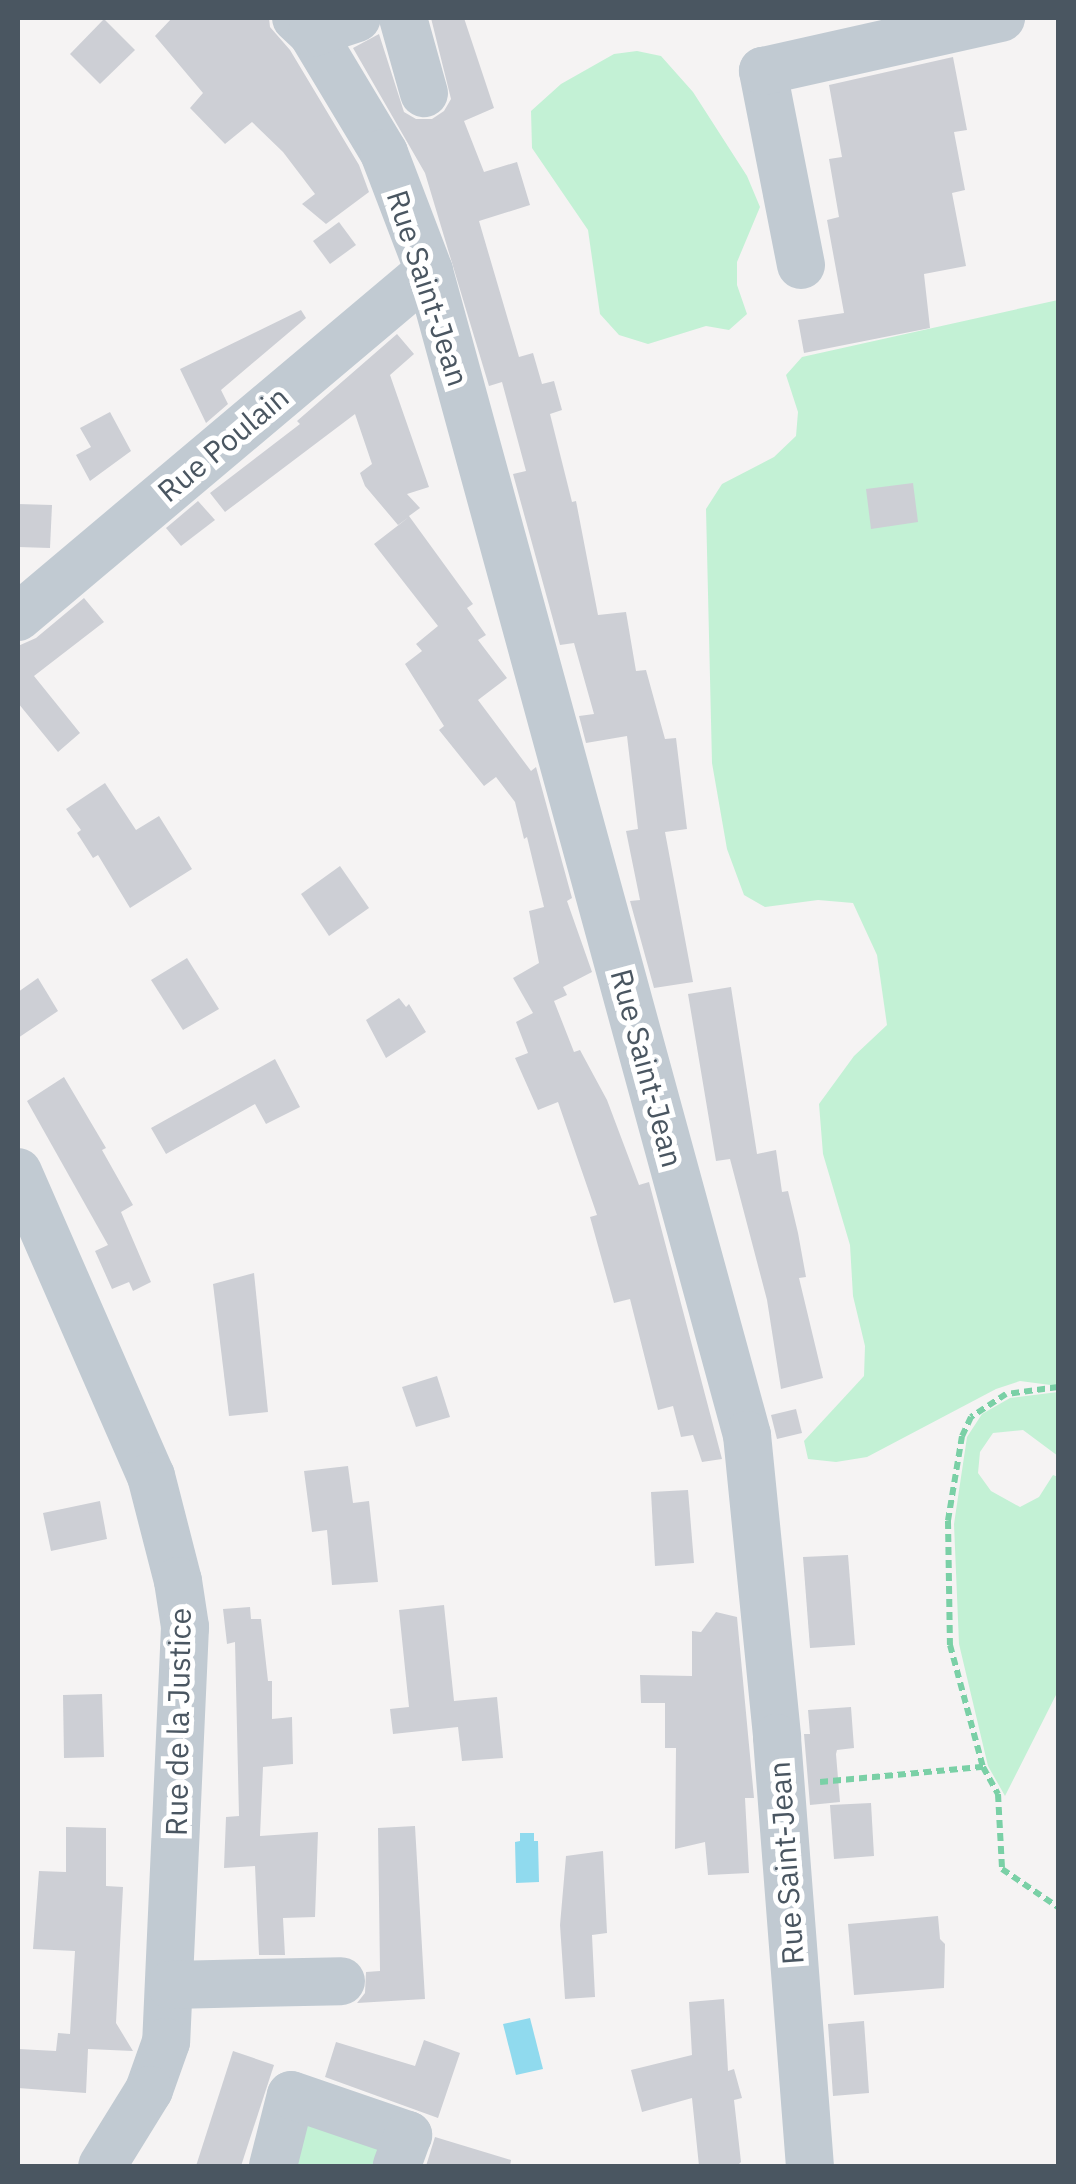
<!DOCTYPE html>
<html>
<head>
<meta charset="utf-8">
<style>
  body { margin:0 }
  #map { position:relative; width:1076px; height:2184px; overflow:hidden; background:#f5f3f3; font-family:"IBM Plex Sans",sans-serif }
  div>[style] { position:absolute }
  .green>* { inset:0; background:#c3f1d5 }
  .water>* { inset:0; background:#90daee }
  .building>* { inset:0; background:#cdcfd5 }
  .path>* { height:6px; margin-top:-3px; transform-origin:0; background:repeating-linear-gradient(90deg,#7ad0a6 0 8px,transparent 0 13px) }
  .minor>* { height:48px; margin:-24px; padding:0 24px; transform-origin:24px; border-radius:24px; background:#c1cad2 }
  span { translate:-50% -50%; white-space:nowrap; text-align:center; line-height:1.15; -webkit-text-stroke:10px #fff; paint-order:stroke }
  .street-label { font-size:30px; color:#4a5661 }
  .frame { position:absolute; inset:0; border:20px solid #4a5661; pointer-events:none }
</style>
</head>
<body>
<div id="map">
  <div class="green">
    <div style="clip-path:polygon(637px 51px,661px 56px,693px 92px,747px 176px,760px 207px,737px 262px,737px 285px,747px 314px,729px 330px,706px 326px,648px 344px,619px 335px,600px 314px,588px 230px,532px 148px,531px 111px,561px 84px,614px 54px)"></div>
    <div style="clip-path:polygon(1058px 300px,1058px 1386px,1020px 1381px,996px 1389px,867px 1457px,836px 1462px,808px 1459px,804px 1441px,864px 1376px,865px 1346px,853px 1296px,850px 1245px,823px 1154px,819px 1104px,854px 1056px,887px 1025px,877px 955px,853px 903px,818px 900px,765px 907px,744px 895px,727px 849px,712px 763px,706px 509px,722px 484px,774px 457px,796px 436px,798px 412px,786px 375px,802px 357px)"></div>
    <div style="clip-path:polygon(1058px 1392px,1058px 1456px,1023px 1430px,993px 1433px,980px 1452px,978px 1473px,991px 1491px,1020px 1507px,1039px 1497px,1053px 1475px,1058px 1477px,1058px 1691px,1005px 1796px,988px 1766px,959px 1644px,954px 1524px,967px 1437px,982px 1414px,1010px 1398px)"></div>
    <div style="clip-path:polygon(300px 2120px,381px 2138px,386px 2166px,286px 2166px)"></div>
  </div>
  <div class="water">
    <div style="clip-path:polygon(520px 1833px,534px 1833px,534px 1841px,538px 1841px,539px 1882px,516px 1883px,515px 1842px,520px 1841px)"></div>
    <div style="clip-path:polygon(530px 2018px,543px 2069px,516px 2075px,503px 2024px)"></div>
  </div>
  <div class="building">
    <div style="clip-path:polygon(172px 18px,269px 18px,270px 27px,290px 50px,359px 165px,369px 192px,326px 224px,302px 204px,315px 194px,283px 152px,252px 122px,225px 144px,190px 108px,203px 93px,155px 36px)"></div>
    <div style="clip-path:polygon(431px 18px,464px 18px,494px 108px,464px 121px,484px 172px,517px 162px,530px 205px,479px 221px,519px 357px,533px 353px,542px 384px,554px 381px,562px 410px,550px 414px,572px 502px,576px 501px,598px 615px,626px 612px,636px 671px,646px 670px,665px 739px,676px 738px,687px 829px,665px 832px,693px 982px,654px 988px,630px 901px,640px 900px,626px 831px,638px 829px,627px 736px,586px 743px,579px 716px,594px 714px,574px 643px,560px 645px,513px 474px,526px 471px,502px 382px,489px 386px,425px 173px,353px 48px,379px 34px,404px 112px,416px 119px,432px 119px,444px 111px,451px 99px)"></div>
    <div style="clip-path:polygon(104px 19px,135px 50px,100px 84px,70px 54px)"></div>
    <div style="clip-path:polygon(953px 57px,967px 130px,954px 132px,965px 190px,952px 193px,966px 266px,924px 274px,930px 328px,804px 353px,798px 320px,844px 313px,827px 220px,839px 217px,829px 159px,842px 157px,829px 85px)"></div>
    <div style="clip-path:polygon(339px 222px,356px 245px,330px 264px,313px 241px)"></div>
    <div style="clip-path:polygon(301px 310px,306px 318px,221px 390px,228px 404px,206px 423px,180px 369px)"></div>
    <div style="clip-path:polygon(397px 334px,414px 354px,390px 375px,429px 487px,407px 494px,420px 508px,409px 516px,473px 604px,467px 608px,486px 635px,478px 640px,507px 678px,478px 700px,531px 771px,536px 767px,572px 898px,567px 901px,592px 972px,563px 987px,567px 995px,554px 1001px,574px 1052px,580px 1050px,607px 1100px,639px 1185px,649px 1182px,722px 1459px,702px 1462px,693px 1435px,681px 1437px,673px 1406px,658px 1410px,630px 1299px,614px 1303px,590px 1217px,597px 1215px,558px 1102px,538px 1110px,515px 1058px,528px 1053px,516px 1022px,533px 1013px,513px 978px,539px 963px,529px 911px,544px 907px,527px 837px,524px 839px,515px 802px,496px 777px,484px 786px,439px 730px,444px 726px,405px 664px,422px 651px,416px 644px,438px 626px,374px 544px,409px 517px,398px 525px,365px 486px,360px 473px,372px 464px,355px 414px,225px 512px,210px 493px,300px 424px,297px 421px)"></div>
    <div style="clip-path:polygon(110px 412px,131px 451px,90px 481px,76px 455px,91px 447px,80px 428px)"></div>
    <div style="clip-path:polygon(913px 483px,918px 522px,871px 529px,866px 489px)"></div>
    <div style="clip-path:polygon(198px 501px,215px 520px,181px 546px,166px 528px)"></div>
    <div style="clip-path:polygon(18px 504px,52px 505px,50px 548px,18px 547px)"></div>
    <div style="clip-path:polygon(84px 598px,104px 622px,34px 676px,80px 733px,58px 752px,18px 703px,18px 646px,36px 638px)"></div>
    <div style="clip-path:polygon(105px 783px,136px 830px,159px 816px,192px 869px,130px 908px,98px 855px,93px 858px,77px 833px,81px 830px,66px 809px)"></div>
    <div style="clip-path:polygon(340px 866px,369px 908px,329px 936px,301px 894px)"></div>
    <div style="clip-path:polygon(187px 958px,219px 1009px,183px 1030px,151px 980px)"></div>
    <div style="clip-path:polygon(38px 978px,58px 1011px,18px 1038px,18px 992px)"></div>
    <div style="clip-path:polygon(731px 987px,757px 1154px,776px 1150px,782px 1192px,788px 1191px,798px 1233px,806px 1277px,799px 1278px,823px 1378px,781px 1389px,767px 1300px,730px 1159px,716px 1161px,688px 994px)"></div>
    <div style="clip-path:polygon(399px 998px,406px 1007px,409px 1004px,426px 1032px,386px 1058px,366px 1020px)"></div>
    <div style="clip-path:polygon(275px 1059px,300px 1107px,266px 1124px,255px 1104px,166px 1154px,151px 1128px)"></div>
    <div style="clip-path:polygon(64px 1077px,106px 1148px,102px 1150px,133px 1205px,121px 1212px,151px 1282px,133px 1291px,129px 1282px,112px 1289px,95px 1251px,108px 1245px,27px 1101px)"></div>
    <div style="clip-path:polygon(254px 1273px,268px 1412px,229px 1416px,213px 1284px)"></div>
    <div style="clip-path:polygon(437px 1376px,450px 1417px,416px 1427px,402px 1387px)"></div>
    <div style="clip-path:polygon(796px 1409px,802px 1433px,777px 1439px,771px 1415px)"></div>
    <div style="clip-path:polygon(348px 1466px,353px 1503px,369px 1501px,378px 1582px,332px 1585px,327px 1530px,312px 1532px,304px 1471px)"></div>
    <div style="clip-path:polygon(688px 1490px,694px 1563px,655px 1566px,651px 1492px)"></div>
    <div style="clip-path:polygon(100px 1501px,107px 1539px,51px 1551px,43px 1513px)"></div>
    <div style="clip-path:polygon(848px 1555px,855px 1645px,810px 1648px,803px 1557px)"></div>
    <div style="clip-path:polygon(444px 1605px,454px 1701px,497px 1697px,503px 1758px,462px 1761px,458px 1727px,393px 1734px,390px 1709px,409px 1707px,399px 1610px)"></div>
    <div style="clip-path:polygon(250px 1607px,251px 1619px,261px 1619px,268px 1681px,272px 1681px,272px 1719px,292px 1717px,293px 1764px,263px 1767px,260px 1836px,318px 1832px,315px 1917px,283px 1918px,285px 1955px,259px 1955px,255px 1866px,224px 1868px,226px 1817px,239px 1816px,235px 1642px,227px 1644px,223px 1609px)"></div>
    <div style="clip-path:polygon(716px 1612px,737px 1617px,754px 1798px,745px 1798px,749px 1873px,708px 1875px,705px 1842px,675px 1849px,676px 1748px,665px 1748px,665px 1703px,641px 1703px,640px 1675px,692px 1676px,692px 1631px,701px 1632px)"></div>
    <div style="clip-path:polygon(102px 1694px,104px 1757px,64px 1758px,63px 1695px)"></div>
    <div style="clip-path:polygon(851px 1707px,854px 1748px,837px 1750px,836px 1754px,840px 1802px,810px 1805px,804px 1734px,810px 1734px,808px 1710px)"></div>
    <div style="clip-path:polygon(871px 1803px,874px 1856px,834px 1859px,830px 1805px)"></div>
    <div style="clip-path:polygon(415px 1826px,425px 1999px,357px 2003px,365px 1993px,366px 1972px,380px 1971px,378px 1828px)"></div>
    <div style="clip-path:polygon(66px 1827px,106px 1828px,106px 1886px,123px 1887px,116px 2023px,133px 2051px,88px 2049px,86px 2093px,18px 2088px,18px 2049px,56px 2051px,58px 2033px,70px 2034px,75px 1951px,33px 1949px,39px 1871px,66px 1872px)"></div>
    <div style="clip-path:polygon(603px 1851px,607px 1933px,592px 1935px,595px 1997px,565px 1999px,560px 1925px,566px 1856px)"></div>
    <div style="clip-path:polygon(938px 1916px,940px 1939px,945px 1944px,944px 1988px,854px 1995px,848px 1924px)"></div>
    <div style="clip-path:polygon(724px 1999px,728px 2071px,734px 2069px,742px 2098px,734px 2100px,741px 2162px,737px 2166px,699px 2166px,692px 2098px,642px 2112px,631px 2070px,692px 2055px,689px 2002px)"></div>
    <div style="clip-path:polygon(864px 2021px,869px 2093px,833px 2096px,828px 2024px)"></div>
    <div style="clip-path:polygon(424px 2040px,460px 2053px,438px 2118px,325px 2077px,336px 2042px,415px 2066px)"></div>
    <div style="clip-path:polygon(233px 2051px,274px 2065px,241px 2166px,196px 2166px)"></div>
    <div style="clip-path:polygon(435px 2137px,511px 2160px,510px 2166px,426px 2166px)"></div>
  </div>
  <div class="path">
    <div style="left:1058px;top:1387px;width:52px;rotate:172.3deg"></div>
    <div style="left:1006px;top:1394px;width:42px;rotate:146.7deg"></div>
    <div style="left:971px;top:1417px;width:21px;rotate:115deg"></div>
    <div style="left:962px;top:1436px;width:86px;rotate:99.4deg"></div>
    <div style="left:948px;top:1521px;width:124px;rotate:89.1deg"></div>
    <div style="left:950px;top:1645px;width:126px;rotate:74.9deg"></div>
    <div style="left:983px;top:1767px;width:31px;rotate:61deg"></div>
    <div style="left:998px;top:1794px;width:75px;rotate:86.9deg"></div>
    <div style="left:1002px;top:1869px;width:68px;rotate:34.2deg"></div>
    <div style="left:820px;top:1782px;width:164px;rotate:-5.3deg"></div>
  </div>
  <div class="minor">
    <div style="left:296px;top:18px;width:22px;rotate:43deg"></div>
    <div style="left:312px;top:33px;width:140px;rotate:59deg"></div>
    <div style="left:384px;top:153px;width:126px;rotate:69.1deg"></div>
    <div style="left:429px;top:271px;width:1207px;rotate:74.72deg"></div>
    <div style="left:747px;top:1435px;width:304px;rotate:84.3deg"></div>
    <div style="left:777px;top:1738px;width:429px;rotate:85.6deg"></div>
    <div style="left:403px;top:18px;width:78px;rotate:74.4deg"></div>
    <div style="left:312px;top:33px;width:47px;rotate:-18.4deg"></div>
    <div style="left:801px;top:265px;width:198px;rotate:-101.1deg"></div>
    <div style="left:763px;top:71px;width:244px;rotate:-12.6deg"></div>
    <div style="left:18px;top:617px;width:537px;rotate:-40.09deg"></div>
    <div style="left:18px;top:1172px;width:332px;rotate:66.4deg"></div>
    <div style="left:151px;top:1476px;width:108px;rotate:75.6deg"></div>
    <div style="left:178px;top:1581px;width:47px;rotate:81.3deg"></div>
    <div style="left:185px;top:1627px;width:415px;rotate:92.6deg"></div>
    <div style="left:166px;top:2042px;width:51px;rotate:109.5deg"></div>
    <div style="left:149px;top:2090px;width:89px;rotate:121.7deg"></div>
    <div style="left:171px;top:1985px;width:170px;rotate:-1.3deg"></div>
    <div style="left:273px;top:2166px;width:73px;rotate:-75.8deg"></div>
    <div style="left:291px;top:2095px;width:124px;rotate:18.9deg"></div>
    <div style="left:408px;top:2135px;width:33px;rotate:110deg"></div>
  </div>
  <div class="street-label">
    <span style="left:428px;top:288px;rotate:72deg">Rue Saint-Jean</span>
    <span style="left:223px;top:444px;rotate:-40deg">Rue Poulain</span>
    <span style="left:647px;top:1068px;rotate:75deg">Rue Saint-Jean</span>
    <span style="left:178px;top:1722px;rotate:-89deg">Rue de la Justice</span>
    <span style="left:786px;top:1863px;rotate:-94deg">Rue Saint-Jean</span>
  </div>
  <div class="frame"></div>
</div>
</body>
</html>
